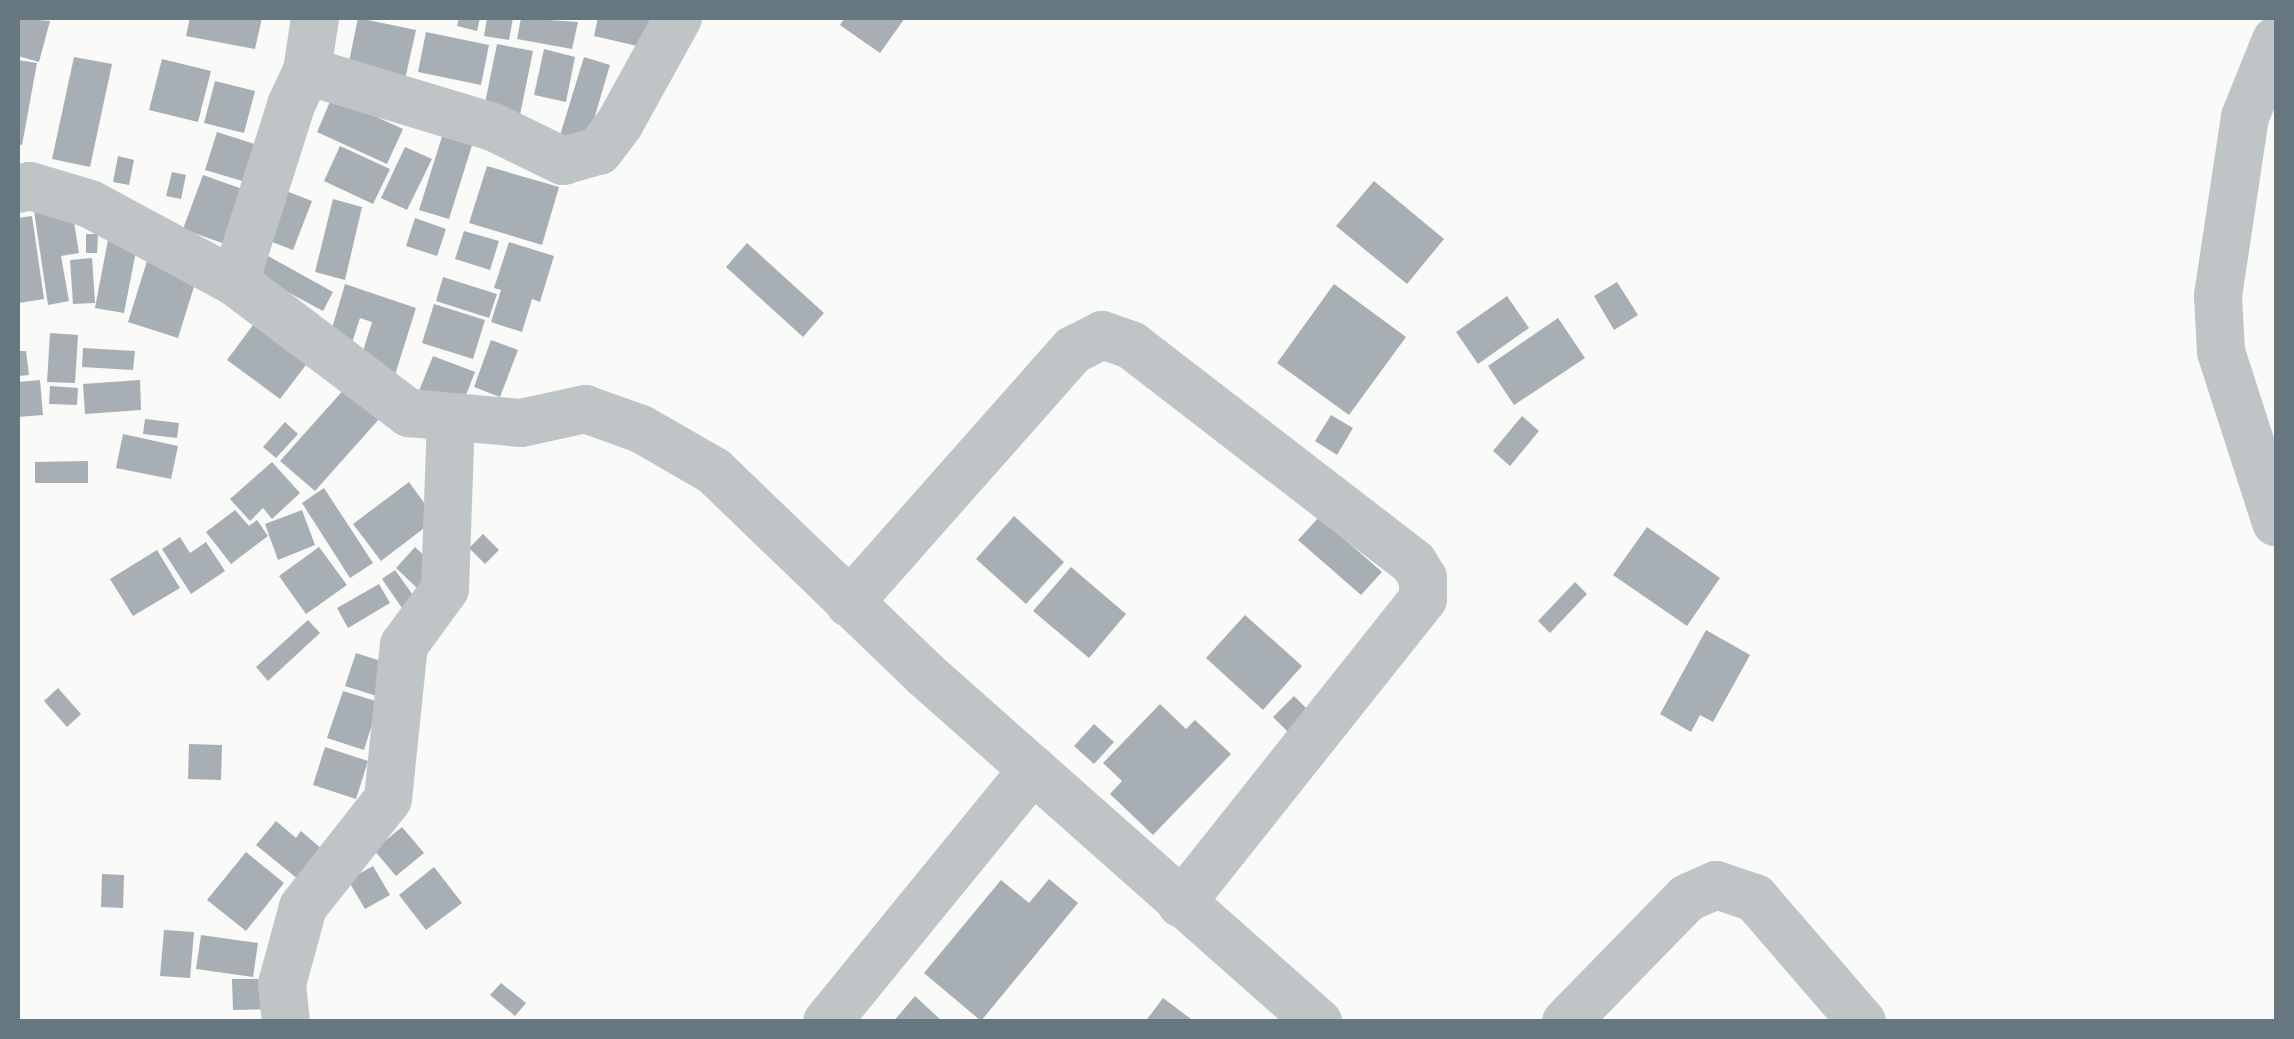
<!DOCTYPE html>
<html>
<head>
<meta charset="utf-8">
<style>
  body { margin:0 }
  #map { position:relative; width:2294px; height:1039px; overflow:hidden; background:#fafaf8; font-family:"IBM Plex Sans",sans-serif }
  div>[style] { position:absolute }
  .building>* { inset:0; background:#a7afb4 }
  .minor>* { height:48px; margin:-24px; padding:0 24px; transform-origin:24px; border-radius:24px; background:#bfc4c7 }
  span { translate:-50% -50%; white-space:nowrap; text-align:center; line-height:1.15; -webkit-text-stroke:10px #fff; paint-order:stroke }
  .frame { position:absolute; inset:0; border:20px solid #677780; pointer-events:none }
</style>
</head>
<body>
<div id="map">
  <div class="building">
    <div style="clip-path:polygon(18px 18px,50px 21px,39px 62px,18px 56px)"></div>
    <div style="clip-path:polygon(190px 18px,262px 18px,255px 49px,186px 36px)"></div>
    <div style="clip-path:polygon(358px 18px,416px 30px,402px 93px,345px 81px)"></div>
    <div style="clip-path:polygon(459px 18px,480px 18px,477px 31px,457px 26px)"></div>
    <div style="clip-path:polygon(487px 18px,513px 18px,509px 40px,484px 36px)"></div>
    <div style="clip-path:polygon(521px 18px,578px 22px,572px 49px,517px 39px)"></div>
    <div style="clip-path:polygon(598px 18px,653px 18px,646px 48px,594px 36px)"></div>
    <div style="clip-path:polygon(845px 18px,905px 18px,880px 53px,840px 25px)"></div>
    <div style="clip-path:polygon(426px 32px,489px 45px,481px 85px,418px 72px)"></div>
    <div style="clip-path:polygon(497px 44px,533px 51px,520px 115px,484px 108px)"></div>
    <div style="clip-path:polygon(544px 49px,575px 57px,566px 102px,534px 95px)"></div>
    <div style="clip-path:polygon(74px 57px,112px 64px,90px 167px,52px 159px)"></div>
    <div style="clip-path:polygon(584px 57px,610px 65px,584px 153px,557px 145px)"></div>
    <div style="clip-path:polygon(162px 59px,211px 71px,198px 122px,149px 110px)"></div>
    <div style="clip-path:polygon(18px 60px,37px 63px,22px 145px,18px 144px)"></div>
    <div style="clip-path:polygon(215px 81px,255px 91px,244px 133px,204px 123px)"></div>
    <div style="clip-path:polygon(332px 97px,403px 129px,387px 164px,317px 132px)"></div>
    <div style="clip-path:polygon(444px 130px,474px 139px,449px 219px,419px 210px)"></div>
    <div style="clip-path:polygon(217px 132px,261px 146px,249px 183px,205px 170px)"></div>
    <div style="clip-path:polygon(340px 146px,390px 169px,373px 204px,324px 181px)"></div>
    <div style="clip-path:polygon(405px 147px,432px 159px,407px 210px,381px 198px)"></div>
    <div style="clip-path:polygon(118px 156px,134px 160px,129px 185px,113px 182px)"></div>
    <div style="clip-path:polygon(487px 166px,559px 187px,542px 245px,469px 223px)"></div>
    <div style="clip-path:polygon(172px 172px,186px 175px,181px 199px,166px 196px)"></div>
    <div style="clip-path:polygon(203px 175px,245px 190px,225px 244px,183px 229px)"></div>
    <div style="clip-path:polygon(1374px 181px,1444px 239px,1407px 284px,1336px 226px)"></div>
    <div style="clip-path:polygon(286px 191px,312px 201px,293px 250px,267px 240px)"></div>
    <div style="clip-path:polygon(333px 199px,362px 207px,345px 280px,315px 272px)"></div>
    <div style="clip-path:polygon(71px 204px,79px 253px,61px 256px,69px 301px,48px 305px,34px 211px)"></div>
    <div style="clip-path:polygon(32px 216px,44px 299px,19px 303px,18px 218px)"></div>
    <div style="clip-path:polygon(415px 218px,446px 229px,437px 256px,406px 246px)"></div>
    <div style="clip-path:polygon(464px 231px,499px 241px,490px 270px,455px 259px)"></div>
    <div style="clip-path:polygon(86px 234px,98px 234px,97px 253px,86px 253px)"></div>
    <div style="clip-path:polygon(108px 240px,137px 246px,124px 313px,95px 308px)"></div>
    <div style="clip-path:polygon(509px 242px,554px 256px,540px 302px,532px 299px,522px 332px,491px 322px,501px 290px,494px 288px)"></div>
    <div style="clip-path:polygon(747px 243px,824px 313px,803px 337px,726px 267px)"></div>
    <div style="clip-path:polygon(268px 256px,333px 292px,323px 311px,258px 276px)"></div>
    <div style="clip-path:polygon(92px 258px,95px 303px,73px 304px,70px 260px)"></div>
    <div style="clip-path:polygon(147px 261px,197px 277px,178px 338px,128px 322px)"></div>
    <div style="clip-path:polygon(443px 277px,497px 294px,489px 318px,436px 301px)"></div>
    <div style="clip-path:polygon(1617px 282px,1638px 315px,1614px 330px,1594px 296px)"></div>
    <div style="clip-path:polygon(345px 284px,416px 308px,394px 378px,358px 367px,372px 322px,360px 318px,350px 349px,328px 342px)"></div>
    <div style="clip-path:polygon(1334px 284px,1406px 337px,1349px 415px,1277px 363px)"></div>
    <div style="clip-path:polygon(1507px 296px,1529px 328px,1478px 364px,1456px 332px)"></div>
    <div style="clip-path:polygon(434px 304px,485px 320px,473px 359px,422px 343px)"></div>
    <div style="clip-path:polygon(259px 317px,312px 357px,280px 399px,227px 360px)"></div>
    <div style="clip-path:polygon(1558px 318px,1585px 358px,1514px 405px,1488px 366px)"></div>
    <div style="clip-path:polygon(50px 333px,78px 335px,75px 383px,47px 382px)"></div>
    <div style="clip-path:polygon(491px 340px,518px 350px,500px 397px,474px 387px)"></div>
    <div style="clip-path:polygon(83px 348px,135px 351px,133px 370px,82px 367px)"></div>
    <div style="clip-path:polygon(18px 351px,26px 351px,29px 375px,18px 376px)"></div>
    <div style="clip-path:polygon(433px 356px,475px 372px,461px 408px,419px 391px)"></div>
    <div style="clip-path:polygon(40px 380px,43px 415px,18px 417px,18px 382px)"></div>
    <div style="clip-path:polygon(140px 380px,141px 410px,85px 414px,83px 384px)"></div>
    <div style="clip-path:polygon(50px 386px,78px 388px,77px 405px,49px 404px)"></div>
    <div style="clip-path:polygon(346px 387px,380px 418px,315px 491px,280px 461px)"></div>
    <div style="clip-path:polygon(1331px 415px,1353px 428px,1337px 455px,1315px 441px)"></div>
    <div style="clip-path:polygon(1522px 416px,1539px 431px,1510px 466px,1493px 451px)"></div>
    <div style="clip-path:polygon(145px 419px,179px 423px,177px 438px,143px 434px)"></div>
    <div style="clip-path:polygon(285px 422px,298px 434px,276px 458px,263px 447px)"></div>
    <div style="clip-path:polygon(123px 434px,178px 446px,171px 479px,116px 468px)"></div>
    <div style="clip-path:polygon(88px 461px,88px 483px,35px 483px,35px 462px)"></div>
    <div style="clip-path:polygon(272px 462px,300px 493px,272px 519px,263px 508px,250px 521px,230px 499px)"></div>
    <div style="clip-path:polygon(409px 482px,436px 519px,381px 561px,353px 524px)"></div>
    <div style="clip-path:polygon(324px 488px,373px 563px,350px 578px,302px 503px)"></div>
    <div style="clip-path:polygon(235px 510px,249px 526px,257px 520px,268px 536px,231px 564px,206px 532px)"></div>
    <div style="clip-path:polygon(302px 510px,315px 545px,278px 560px,265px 524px)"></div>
    <div style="clip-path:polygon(1014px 516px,1064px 562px,1026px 604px,976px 559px)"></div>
    <div style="clip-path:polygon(1319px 517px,1382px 572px,1361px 595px,1298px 540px)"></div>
    <div style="clip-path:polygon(1647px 527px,1720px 578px,1687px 626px,1613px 575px)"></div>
    <div style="clip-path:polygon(483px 534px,499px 550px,485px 564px,469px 548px)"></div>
    <div style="clip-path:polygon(180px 537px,190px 553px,206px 542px,225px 571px,191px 594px,162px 549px)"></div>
    <div style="clip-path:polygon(319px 547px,347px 585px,306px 614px,279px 576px)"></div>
    <div style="clip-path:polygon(415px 547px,436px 567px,417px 588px,396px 568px)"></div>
    <div style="clip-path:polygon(157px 550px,180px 588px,133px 616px,110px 579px)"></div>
    <div style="clip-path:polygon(1071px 567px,1126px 614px,1089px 658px,1033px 611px)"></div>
    <div style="clip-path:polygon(395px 570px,415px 598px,402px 608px,382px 579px)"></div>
    <div style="clip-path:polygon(1575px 582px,1587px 594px,1550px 633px,1538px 621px)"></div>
    <div style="clip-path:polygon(379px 584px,390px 603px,348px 628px,337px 608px)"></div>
    <div style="clip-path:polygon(1245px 615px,1302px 666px,1263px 710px,1206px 658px)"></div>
    <div style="clip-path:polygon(308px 620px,320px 633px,268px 681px,256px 667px)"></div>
    <div style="clip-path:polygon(1706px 630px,1750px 655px,1713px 722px,1700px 715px,1691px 732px,1660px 714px)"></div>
    <div style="clip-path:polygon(356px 653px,387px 663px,377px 696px,345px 686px)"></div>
    <div style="clip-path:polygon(58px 688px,81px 714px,67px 727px,44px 701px)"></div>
    <div style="clip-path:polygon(343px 691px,379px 702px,364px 750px,327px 738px)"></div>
    <div style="clip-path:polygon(1294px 696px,1314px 716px,1293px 737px,1273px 717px)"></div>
    <div style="clip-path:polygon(1160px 704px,1186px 729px,1195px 720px,1231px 754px,1153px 835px,1110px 794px,1122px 781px,1103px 763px)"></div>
    <div style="clip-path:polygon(1094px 724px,1114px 742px,1094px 764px,1074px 746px)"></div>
    <div style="clip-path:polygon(189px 744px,222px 745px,221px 780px,188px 779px)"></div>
    <div style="clip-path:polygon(325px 747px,368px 761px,356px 799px,313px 785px)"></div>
    <div style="clip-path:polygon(276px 821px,296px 838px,301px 831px,324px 851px,299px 880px,256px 845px)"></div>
    <div style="clip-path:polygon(402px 827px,424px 853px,396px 876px,374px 850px)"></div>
    <div style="clip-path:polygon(246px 852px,284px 883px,246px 931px,207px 900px)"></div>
    <div style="clip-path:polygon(373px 866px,390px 895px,365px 909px,348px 880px)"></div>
    <div style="clip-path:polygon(434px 867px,462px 903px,426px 930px,399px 895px)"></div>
    <div style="clip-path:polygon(102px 874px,124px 875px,123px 908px,101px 907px)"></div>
    <div style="clip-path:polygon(1049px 879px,1078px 903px,981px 1021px,924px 973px,1001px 880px,1029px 903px)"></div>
    <div style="clip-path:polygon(164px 930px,194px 932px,190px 978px,160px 976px)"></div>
    <div style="clip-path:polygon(201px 935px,258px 943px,253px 977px,196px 969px)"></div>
    <div style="clip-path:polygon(232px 979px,271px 979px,272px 1009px,233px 1010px)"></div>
    <div style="clip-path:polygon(501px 983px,526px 1003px,515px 1016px,490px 995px)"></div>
    <div style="clip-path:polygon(915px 996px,943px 1022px,893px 1022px)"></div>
    <div style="clip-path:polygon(1163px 998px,1195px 1022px,1145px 1022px)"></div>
  </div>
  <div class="minor">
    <div style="left:2276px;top:40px;width:83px;rotate:111.9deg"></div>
    <div style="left:2245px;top:117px;width:181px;rotate:98.6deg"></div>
    <div style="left:2218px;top:296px;width:56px;rotate:86.9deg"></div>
    <div style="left:2221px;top:352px;width:179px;rotate:72.1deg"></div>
    <div style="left:307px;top:71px;width:194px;rotate:16.8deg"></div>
    <div style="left:493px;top:127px;width:78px;rotate:25.9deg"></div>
    <div style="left:563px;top:161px;width:37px;rotate:-16deg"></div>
    <div style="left:599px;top:151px;width:35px;rotate:-53deg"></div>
    <div style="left:620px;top:123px;width:120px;rotate:-61.1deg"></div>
    <div style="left:18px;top:189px;width:12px;rotate:-14deg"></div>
    <div style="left:30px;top:186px;width:63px;rotate:16.7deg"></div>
    <div style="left:90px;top:204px;width:165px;rotate:28.3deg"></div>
    <div style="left:235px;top:282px;width:218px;rotate:37deg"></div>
    <div style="left:409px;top:413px;width:112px;rotate:5.1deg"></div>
    <div style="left:521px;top:423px;width:66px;rotate:-12.3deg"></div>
    <div style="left:585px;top:409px;width:59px;rotate:19.7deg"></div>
    <div style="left:641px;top:429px;width:84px;rotate:29.9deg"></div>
    <div style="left:714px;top:471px;width:294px;rotate:43.9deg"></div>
    <div style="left:926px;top:675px;width:524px;rotate:41.52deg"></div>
    <div style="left:235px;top:282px;width:186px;rotate:-72.4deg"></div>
    <div style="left:291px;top:105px;width:38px;rotate:-65deg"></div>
    <div style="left:307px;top:71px;width:54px;rotate:-81.4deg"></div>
    <div style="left:849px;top:603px;width:338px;rotate:-48.5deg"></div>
    <div style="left:1073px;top:350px;width:33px;rotate:-27deg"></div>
    <div style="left:1102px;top:335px;width:31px;rotate:19deg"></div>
    <div style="left:1131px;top:345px;width:356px;rotate:37.6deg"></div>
    <div style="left:1413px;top:562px;width:19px;rotate:58deg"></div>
    <div style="left:1423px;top:578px;width:21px;rotate:90deg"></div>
    <div style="left:1423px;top:599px;width:389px;rotate:128.5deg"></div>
    <div style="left:286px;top:1022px;width:38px;rotate:-96deg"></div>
    <div style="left:282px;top:984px;width:80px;rotate:-74.7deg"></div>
    <div style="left:303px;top:907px;width:137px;rotate:-51.8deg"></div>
    <div style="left:388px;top:799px;width:155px;rotate:-84.1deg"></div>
    <div style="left:404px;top:645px;width:69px;rotate:-53.8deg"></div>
    <div style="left:445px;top:589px;width:172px;rotate:-88deg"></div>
    <div style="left:827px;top:1022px;width:326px;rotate:-50.8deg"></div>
    <div style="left:1566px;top:1022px;width:173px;rotate:-45.7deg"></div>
    <div style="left:1687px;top:898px;width:32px;rotate:-24deg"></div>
    <div style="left:1716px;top:885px;width:41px;rotate:18.4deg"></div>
    <div style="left:1755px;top:898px;width:164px;rotate:49.2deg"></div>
  </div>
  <div class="frame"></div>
</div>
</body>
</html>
